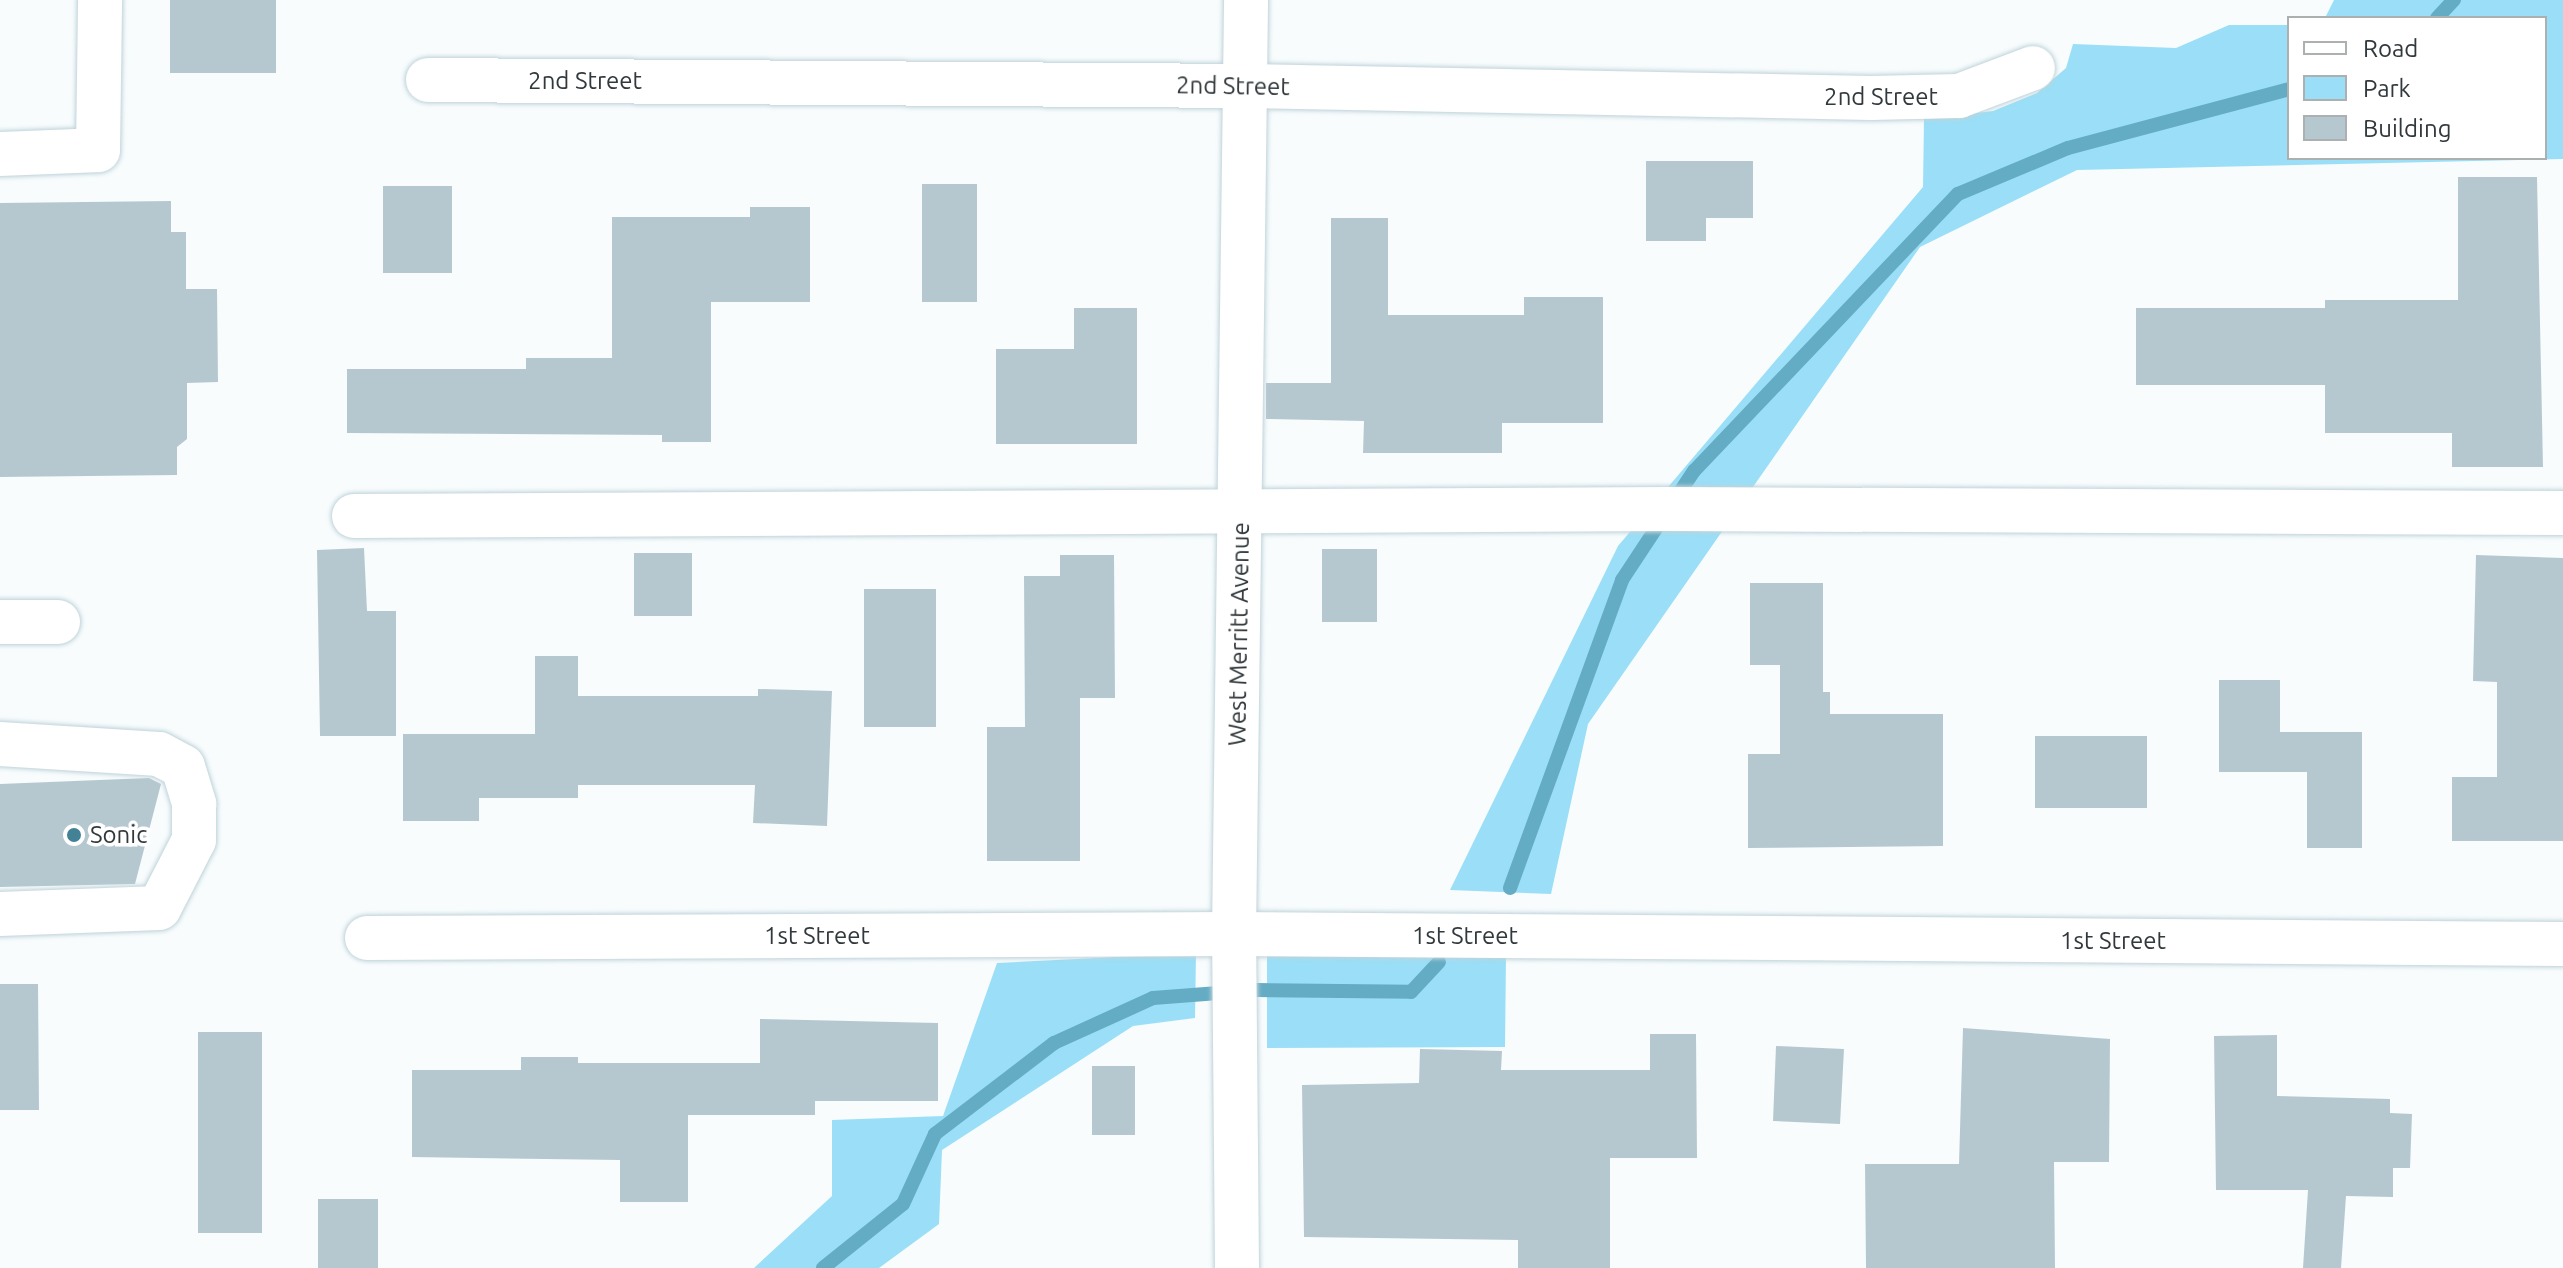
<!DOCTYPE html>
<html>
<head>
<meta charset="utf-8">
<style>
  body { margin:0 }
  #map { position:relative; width:2563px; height:1268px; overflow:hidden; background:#f8fcfd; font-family:Ubuntu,sans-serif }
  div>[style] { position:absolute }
  .green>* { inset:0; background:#9adff7 }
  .stream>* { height:14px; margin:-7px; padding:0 7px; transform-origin:7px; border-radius:7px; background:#64acc4 }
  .building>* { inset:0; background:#b5c8cf }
  .roads { filter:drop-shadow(0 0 2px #bfd3da) drop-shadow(0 0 2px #bfd3da) }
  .minor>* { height:44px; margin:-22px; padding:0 22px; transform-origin:22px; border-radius:22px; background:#fff }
  .dots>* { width:22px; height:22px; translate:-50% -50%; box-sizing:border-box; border:4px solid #fff; border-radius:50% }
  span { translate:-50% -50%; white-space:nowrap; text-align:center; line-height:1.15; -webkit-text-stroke:7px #fff; paint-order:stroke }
  .street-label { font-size:24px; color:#32393c }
  .poi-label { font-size:24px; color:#32393c }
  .left { translate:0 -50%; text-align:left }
  .legend { position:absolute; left:2287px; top:16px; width:260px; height:144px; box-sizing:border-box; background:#fff; border:2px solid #adb0b1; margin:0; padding:10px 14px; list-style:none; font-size:24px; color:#32393c }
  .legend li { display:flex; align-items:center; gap:16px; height:40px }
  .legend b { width:40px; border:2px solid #adb0b1 }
</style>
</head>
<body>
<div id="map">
  <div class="green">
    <div style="clip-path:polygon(2334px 0,2563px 0,2563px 159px,2077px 170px,1920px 247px,1588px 724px,1551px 894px,1450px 890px,1618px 546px,1923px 187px,1924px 119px,1993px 111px,2037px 93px,2066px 68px,2073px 44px,2176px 48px,2229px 25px,2289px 25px,2289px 158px,2545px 158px,2545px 18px,2325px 18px)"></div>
    <div style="clip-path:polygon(1196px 953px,1195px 1018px,1133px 1026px,942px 1150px,939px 1224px,879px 1268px,754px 1268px,832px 1196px,832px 1120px,943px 1116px,997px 963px)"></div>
    <div style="clip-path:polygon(1267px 953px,1506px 956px,1505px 1047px,1267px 1048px)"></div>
  </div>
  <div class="stream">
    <div style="left:2437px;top:18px;width:25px;rotate:-47deg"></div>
    <div style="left:1510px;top:888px;width:328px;rotate:-70deg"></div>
    <div style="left:1622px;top:580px;width:131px;rotate:-56.6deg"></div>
    <div style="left:1694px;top:471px;width:383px;rotate:-46.4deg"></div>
    <div style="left:1958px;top:194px;width:119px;rotate:-22.7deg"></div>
    <div style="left:2068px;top:148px;width:229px;rotate:-14.9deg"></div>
    <div style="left:823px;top:1268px;width:102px;rotate:-38.7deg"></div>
    <div style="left:903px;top:1204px;width:77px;rotate:-65.4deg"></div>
    <div style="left:935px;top:1134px;width:150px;rotate:-37.4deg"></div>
    <div style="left:1054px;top:1043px;width:109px;rotate:-24.4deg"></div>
    <div style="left:1153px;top:998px;width:105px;rotate:-4.4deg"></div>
    <div style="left:1258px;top:990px;width:153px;rotate:0.7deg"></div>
    <div style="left:1411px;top:992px;width:41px;rotate:-47deg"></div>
  </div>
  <div class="building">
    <div style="clip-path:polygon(170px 0,276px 0,276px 73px,170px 73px)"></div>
    <div style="clip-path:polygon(1646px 161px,1753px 161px,1753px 218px,1706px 218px,1706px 241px,1646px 241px)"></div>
    <div style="clip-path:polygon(2458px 177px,2537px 177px,2543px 467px,2452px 467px,2452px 433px,2325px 433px,2325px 385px,2136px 385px,2136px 308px,2325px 308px,2325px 300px,2458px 300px)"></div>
    <div style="clip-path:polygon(922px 184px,977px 184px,977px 302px,922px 302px)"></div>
    <div style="clip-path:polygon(383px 186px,452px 186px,452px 273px,383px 273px)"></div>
    <div style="clip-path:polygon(171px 201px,171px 232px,186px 232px,186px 289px,217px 289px,218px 382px,187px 383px,187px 439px,177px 447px,177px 475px,0 477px,0 203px)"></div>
    <div style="clip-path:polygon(750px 207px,810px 207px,810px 302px,711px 302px,711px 442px,662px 442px,662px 435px,347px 433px,347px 369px,526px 369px,526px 358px,612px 358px,612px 217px,750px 217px)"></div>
    <div style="clip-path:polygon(1331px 218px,1388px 218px,1388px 315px,1524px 315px,1524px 297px,1603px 297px,1603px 423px,1502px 423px,1502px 453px,1363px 453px,1364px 421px,1266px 419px,1266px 383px,1331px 383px)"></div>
    <div style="clip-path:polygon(1074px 308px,1137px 308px,1137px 444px,996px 444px,996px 349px,1074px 349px)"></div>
    <div style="clip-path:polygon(364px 548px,367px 611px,396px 611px,396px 736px,320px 736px,317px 550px)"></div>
    <div style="clip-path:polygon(1322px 549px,1377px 549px,1377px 622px,1322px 622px)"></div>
    <div style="clip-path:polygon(634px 553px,692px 553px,692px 616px,634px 616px)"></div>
    <div style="clip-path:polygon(1060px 555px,1114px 555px,1115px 698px,1080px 698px,1080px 861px,987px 861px,987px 727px,1025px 727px,1024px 576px,1060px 576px)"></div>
    <div style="clip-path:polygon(2476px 555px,2563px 558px,2563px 841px,2452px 841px,2452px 777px,2497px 777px,2497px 682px,2473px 681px)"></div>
    <div style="clip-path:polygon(1750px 583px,1823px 583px,1823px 692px,1830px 692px,1830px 714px,1943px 714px,1943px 846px,1748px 848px,1748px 754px,1780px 754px,1780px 665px,1750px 665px)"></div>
    <div style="clip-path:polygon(864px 589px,936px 589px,936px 727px,864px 727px)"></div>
    <div style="clip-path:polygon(535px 656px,578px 656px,578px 696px,758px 696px,758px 689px,832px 691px,827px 826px,753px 823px,755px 785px,578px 785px,578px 798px,479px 798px,479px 821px,403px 821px,403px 734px,535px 734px)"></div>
    <div style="clip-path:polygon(2219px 680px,2280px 680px,2280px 732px,2362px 732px,2362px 848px,2307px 848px,2307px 772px,2219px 772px)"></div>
    <div style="clip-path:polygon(2035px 736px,2147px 736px,2147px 808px,2035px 808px)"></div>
    <div style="clip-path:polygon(149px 778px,161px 784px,135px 884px,0 887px,0 784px)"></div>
    <div style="clip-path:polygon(0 984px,38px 984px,39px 1110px,0 1110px)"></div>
    <div style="clip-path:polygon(760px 1019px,938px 1023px,938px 1101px,815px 1101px,815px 1115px,688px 1115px,688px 1202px,620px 1202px,620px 1160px,412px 1157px,412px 1070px,521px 1070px,521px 1057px,578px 1057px,578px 1063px,760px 1063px)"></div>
    <div style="clip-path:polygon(1963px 1028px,2110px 1039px,2109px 1162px,2054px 1162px,2055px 1268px,1866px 1268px,1865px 1164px,1959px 1164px)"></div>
    <div style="clip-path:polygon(198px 1032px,262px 1032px,262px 1233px,198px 1233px)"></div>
    <div style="clip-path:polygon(1650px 1034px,1696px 1034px,1697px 1158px,1610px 1158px,1610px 1268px,1518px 1268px,1518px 1240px,1304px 1237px,1302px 1085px,1419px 1083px,1420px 1049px,1502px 1051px,1501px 1070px,1650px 1070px)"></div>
    <div style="clip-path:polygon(2277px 1035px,2277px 1096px,2390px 1099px,2390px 1113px,2412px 1114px,2410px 1168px,2393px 1168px,2393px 1197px,2346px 1196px,2341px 1268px,2303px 1268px,2308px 1190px,2216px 1190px,2214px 1036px)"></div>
    <div style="clip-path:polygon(1776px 1046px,1844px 1049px,1840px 1124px,1773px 1121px)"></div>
    <div style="clip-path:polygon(1092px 1066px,1135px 1066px,1135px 1135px,1092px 1135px)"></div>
    <div style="clip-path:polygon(318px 1199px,378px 1199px,378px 1268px,318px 1268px)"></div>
  </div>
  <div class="roads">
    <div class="minor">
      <div style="left:428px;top:80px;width:819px;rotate:0.42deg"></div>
      <div style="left:1247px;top:86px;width:624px;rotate:1.1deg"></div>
      <div style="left:1871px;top:98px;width:88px;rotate:-1.3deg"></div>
      <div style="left:1959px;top:96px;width:79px;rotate:-20.7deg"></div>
      <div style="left:0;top:154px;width:98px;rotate:-2.3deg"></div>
      <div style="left:98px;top:150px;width:150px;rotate:-89.2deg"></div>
      <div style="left:354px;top:516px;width:1315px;rotate:-0.3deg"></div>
      <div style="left:1669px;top:509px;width:894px;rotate:0.26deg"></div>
      <div style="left:0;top:622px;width:58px"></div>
      <div style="left:0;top:744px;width:159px;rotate:3.6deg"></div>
      <div style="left:159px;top:754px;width:27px;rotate:28deg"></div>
      <div style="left:183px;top:767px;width:39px;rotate:73deg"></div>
      <div style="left:194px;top:804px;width:36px;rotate:90deg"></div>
      <div style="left:194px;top:840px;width:76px;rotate:117.2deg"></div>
      <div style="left:159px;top:908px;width:159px;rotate:177.8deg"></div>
      <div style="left:367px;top:938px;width:867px;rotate:-0.26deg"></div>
      <div style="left:1234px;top:934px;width:1329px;rotate:0.43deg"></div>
      <div style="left:1237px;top:1268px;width:334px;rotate:-90.5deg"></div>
      <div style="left:1234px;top:934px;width:934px;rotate:-89.26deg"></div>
    </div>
  </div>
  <div class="dots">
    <div style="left:74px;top:835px;background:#438296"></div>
  </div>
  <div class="street-label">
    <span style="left:585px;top:81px">2nd Street</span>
    <span style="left:1233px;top:86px;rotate:1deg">2nd Street</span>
    <span style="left:1881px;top:97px">2nd Street</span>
    <span style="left:1239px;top:634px;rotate:-89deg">West Merritt Avenue</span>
    <span style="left:817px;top:936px">1st Street</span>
    <span style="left:1465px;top:936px">1st Street</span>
    <span style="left:2113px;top:941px">1st Street</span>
  </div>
  <div class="poi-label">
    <span class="left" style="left:90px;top:835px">Sonic</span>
  </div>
  <ul class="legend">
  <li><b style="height:10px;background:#fff"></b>Road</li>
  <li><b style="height:22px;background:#9adff7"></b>Park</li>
  <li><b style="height:22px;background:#b5c8cf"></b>Building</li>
  </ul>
</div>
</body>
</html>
